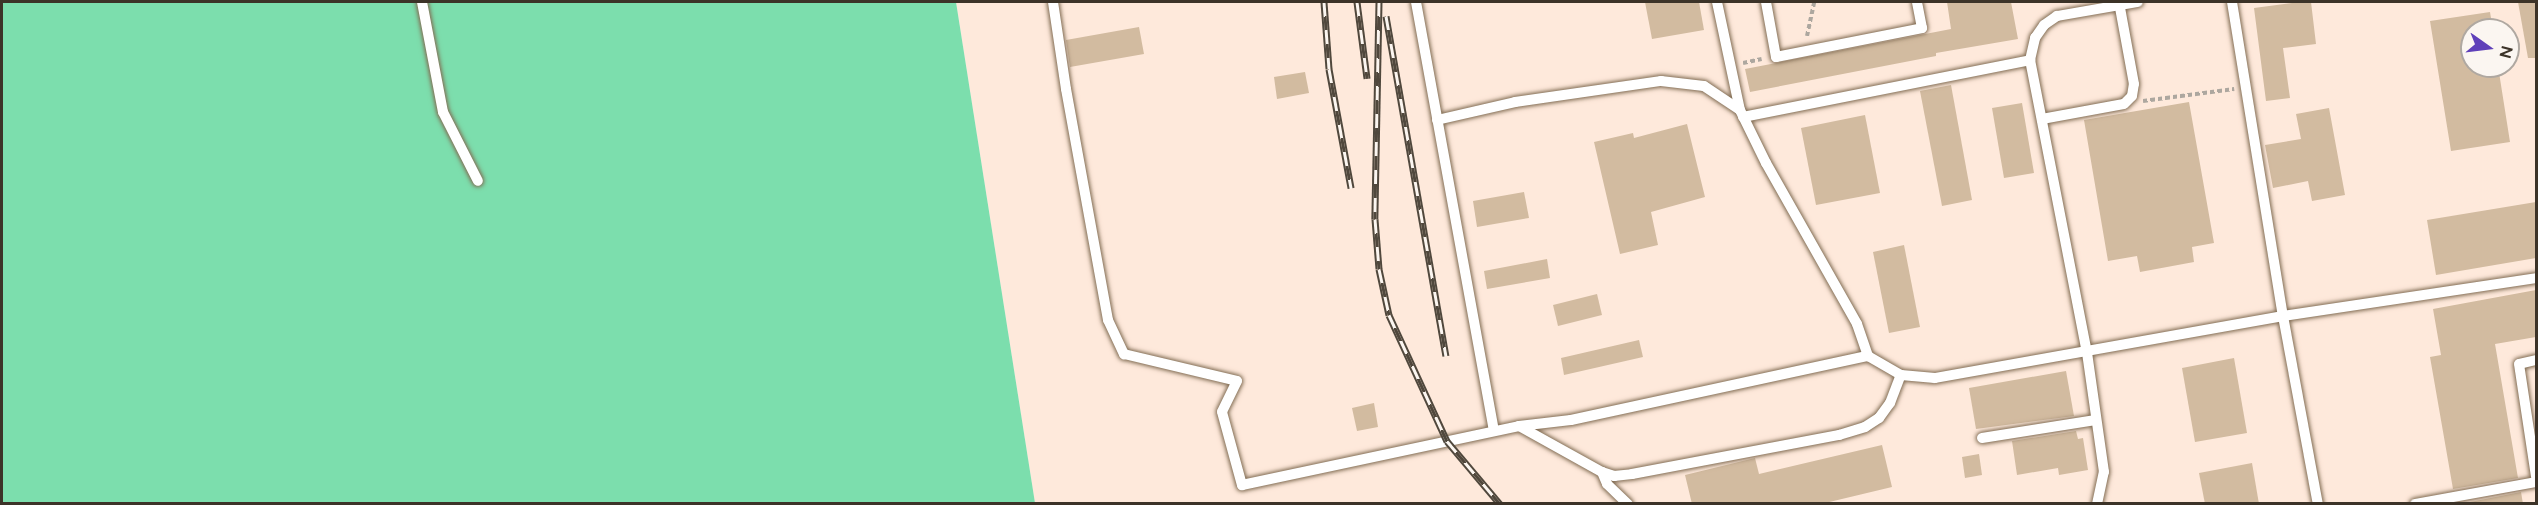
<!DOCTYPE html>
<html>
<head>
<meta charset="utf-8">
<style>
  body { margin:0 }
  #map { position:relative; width:2538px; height:505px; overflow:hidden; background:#fbf6f1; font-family:Figtree,sans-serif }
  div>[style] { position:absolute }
  .industrial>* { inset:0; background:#fee9db }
  .forest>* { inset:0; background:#7cdead }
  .building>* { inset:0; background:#d2bba0 }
  .path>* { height:4px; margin-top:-2px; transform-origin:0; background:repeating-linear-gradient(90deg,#ada79f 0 4.5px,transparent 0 7.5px) }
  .roads { filter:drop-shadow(0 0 2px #826d54) drop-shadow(0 0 2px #826d54) }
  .lane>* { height:10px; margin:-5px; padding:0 5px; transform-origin:5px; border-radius:5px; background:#fff }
  .rail>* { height:7px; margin-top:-3.5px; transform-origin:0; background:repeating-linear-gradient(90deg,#fbf6f1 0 14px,#50483d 0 28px); box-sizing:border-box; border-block:2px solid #50483d }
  span { translate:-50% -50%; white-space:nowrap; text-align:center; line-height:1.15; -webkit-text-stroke:4.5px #fbf6f1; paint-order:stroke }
  .frame { position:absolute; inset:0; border:3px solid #3c3328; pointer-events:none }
  .north { position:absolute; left:2460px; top:18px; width:60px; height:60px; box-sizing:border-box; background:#fbf6f1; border:2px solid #afa8a1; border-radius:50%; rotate:104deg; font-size:16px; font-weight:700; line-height:24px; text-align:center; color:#3c3328 }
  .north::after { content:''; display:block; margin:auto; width:21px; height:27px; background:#5f40b9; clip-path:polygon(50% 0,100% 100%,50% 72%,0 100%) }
</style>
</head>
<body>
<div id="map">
  <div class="industrial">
    <div style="clip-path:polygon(evenodd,956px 2px,2536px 2px,2536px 503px,1035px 503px,956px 2px,2472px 30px,2508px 30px,2508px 66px,2472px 66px,2472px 30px)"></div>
  </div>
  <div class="forest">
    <div style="clip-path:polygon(2px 2px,956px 2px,1035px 503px,2px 503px)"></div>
  </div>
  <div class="building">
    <div style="clip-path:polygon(1645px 2px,1699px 2px,1704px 30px,1652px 39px)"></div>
    <div style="clip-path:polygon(1947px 2px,2011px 2px,2018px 39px,1936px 53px,1936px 56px,1750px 92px,1745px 69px,1951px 29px)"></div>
    <div style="clip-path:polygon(2300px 2px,2311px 2px,2316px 44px,2283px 48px,2290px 98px,2266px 101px,2254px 8px)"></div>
    <div style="clip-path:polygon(2518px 2px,2536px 2px,2536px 58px,2528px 58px)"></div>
    <div style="clip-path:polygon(2490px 12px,2493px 30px,2472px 30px,2472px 66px,2498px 66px,2510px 142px,2451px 151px,2430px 21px)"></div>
    <div style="clip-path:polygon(1139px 27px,1144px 54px,1070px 67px,1066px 40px)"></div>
    <div style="clip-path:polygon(1305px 72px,1309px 93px,1277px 99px,1274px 77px)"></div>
    <div style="clip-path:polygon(1951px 85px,1972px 200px,1942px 206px,1920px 91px)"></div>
    <div style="clip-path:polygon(2189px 102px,2214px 243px,2192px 247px,2194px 262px,2140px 272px,2137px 256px,2108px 261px,2084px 120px)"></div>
    <div style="clip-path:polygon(2022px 103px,2034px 173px,2004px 178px,1992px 108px)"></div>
    <div style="clip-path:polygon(2329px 108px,2345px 195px,2312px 201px,2308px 181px,2273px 188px,2265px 145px,2301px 139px,2296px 114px)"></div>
    <div style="clip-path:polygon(1865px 115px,1880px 193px,1816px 205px,1801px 128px)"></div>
    <div style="clip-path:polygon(1687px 124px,1705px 197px,1651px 212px,1658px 245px,1620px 254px,1594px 142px,1633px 133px,1634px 138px)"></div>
    <div style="clip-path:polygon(1524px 192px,1529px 218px,1477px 227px,1473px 201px)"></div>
    <div style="clip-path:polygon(2536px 202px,2536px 258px,2436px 275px,2427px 220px)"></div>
    <div style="clip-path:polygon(1904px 245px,1920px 327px,1889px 333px,1873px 252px)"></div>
    <div style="clip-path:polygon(1547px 259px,1550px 278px,1487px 289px,1484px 271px)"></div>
    <div style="clip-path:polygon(2536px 290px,2536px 337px,2495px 344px,2518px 478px,2453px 489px,2430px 357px,2441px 355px,2433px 309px)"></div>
    <div style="clip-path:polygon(1597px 294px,1602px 315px,1558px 326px,1553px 305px)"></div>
    <div style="clip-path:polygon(1639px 340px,1643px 357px,1564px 375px,1561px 358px)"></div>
    <div style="clip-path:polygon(2234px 358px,2247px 433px,2195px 442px,2182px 368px)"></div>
    <div style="clip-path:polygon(2066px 371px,2074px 416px,1976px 429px,1969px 388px)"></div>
    <div style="clip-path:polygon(1374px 403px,1378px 427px,1357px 431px,1352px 408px)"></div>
    <div style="clip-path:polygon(2076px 431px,2078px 439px,2083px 438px,2088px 470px,2059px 475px,2058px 468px,2017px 475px,2012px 441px)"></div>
    <div style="clip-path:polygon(1882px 445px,1892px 487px,1821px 504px,1692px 504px,1685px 475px,1755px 458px,1759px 474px)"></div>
    <div style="clip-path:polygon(1979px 454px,1982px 475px,1965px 478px,1962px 457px)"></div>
    <div style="clip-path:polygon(2252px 463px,2259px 504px,2205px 504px,2199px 473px)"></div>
    <div style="clip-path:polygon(2521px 492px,2523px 504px,2460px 504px)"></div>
  </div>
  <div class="path">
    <div style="left:1807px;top:36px;width:35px;rotate:-78deg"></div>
    <div style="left:1743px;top:63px;width:19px;rotate:-12deg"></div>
    <div style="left:2143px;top:101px;width:92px;rotate:-7.5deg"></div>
  </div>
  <div class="roads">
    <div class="lane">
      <div style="left:422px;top:2px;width:112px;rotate:79.2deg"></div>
      <div style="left:443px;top:112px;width:77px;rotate:63.1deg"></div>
      <div style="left:1053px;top:2px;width:88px;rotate:81.5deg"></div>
      <div style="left:1066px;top:89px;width:235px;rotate:79.7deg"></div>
      <div style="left:1108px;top:320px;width:38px;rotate:65deg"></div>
      <div style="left:1124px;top:354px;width:116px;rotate:13.4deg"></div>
      <div style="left:1237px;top:381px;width:34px;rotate:116deg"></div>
      <div style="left:1222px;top:412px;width:76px;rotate:74.7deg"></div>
      <div style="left:1242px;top:485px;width:283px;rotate:-12deg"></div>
      <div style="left:1519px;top:426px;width:52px;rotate:-6.6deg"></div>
      <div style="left:1571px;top:420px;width:304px;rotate:-12.2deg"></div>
      <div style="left:1868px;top:356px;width:38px;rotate:30deg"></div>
      <div style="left:1901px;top:375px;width:34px;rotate:5deg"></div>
      <div style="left:1935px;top:378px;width:353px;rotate:-10.1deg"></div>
      <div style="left:2283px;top:316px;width:256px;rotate:-8.5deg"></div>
      <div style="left:1416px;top:2px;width:436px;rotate:79.7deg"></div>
      <div style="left:1717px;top:2px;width:110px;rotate:78deg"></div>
      <div style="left:1766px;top:2px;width:56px;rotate:79.7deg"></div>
      <div style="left:1776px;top:57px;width:149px;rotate:-11.2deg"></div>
      <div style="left:1922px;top:28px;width:26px;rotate:-101deg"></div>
      <div style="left:2232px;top:2px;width:318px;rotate:80.8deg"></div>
      <div style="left:2283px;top:316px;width:191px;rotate:79.5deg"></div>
      <div style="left:1743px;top:117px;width:293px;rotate:-11.2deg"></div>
      <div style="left:2042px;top:119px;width:83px;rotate:-10.4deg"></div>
      <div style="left:2124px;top:104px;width:11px;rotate:-45deg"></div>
      <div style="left:2132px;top:96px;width:12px;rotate:-81deg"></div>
      <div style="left:2134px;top:84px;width:83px;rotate:-100.4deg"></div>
      <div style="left:1437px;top:120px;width:80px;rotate:-13deg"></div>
      <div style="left:1515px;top:102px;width:148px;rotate:-8.2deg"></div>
      <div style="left:1661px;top:81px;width:43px;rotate:6.6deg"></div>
      <div style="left:1704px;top:86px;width:43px;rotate:33.7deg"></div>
      <div style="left:1740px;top:110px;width:59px;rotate:63.9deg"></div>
      <div style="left:1766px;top:163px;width:185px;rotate:60.5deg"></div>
      <div style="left:1857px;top:324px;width:34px;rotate:71deg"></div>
      <div style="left:2536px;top:360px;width:17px;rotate:167deg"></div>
      <div style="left:2519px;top:364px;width:114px;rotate:81.4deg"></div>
      <div style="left:1519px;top:426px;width:95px;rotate:29deg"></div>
      <div style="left:1602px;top:472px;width:13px;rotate:18deg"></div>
      <div style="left:1614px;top:476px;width:18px;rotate:-6deg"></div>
      <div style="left:1632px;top:474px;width:211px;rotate:-10.7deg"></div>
      <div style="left:1839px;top:435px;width:27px;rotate:-17deg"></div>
      <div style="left:1865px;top:427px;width:17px;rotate:-33deg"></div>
      <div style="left:1879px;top:418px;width:19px;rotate:-54deg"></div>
      <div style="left:1890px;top:403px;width:30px;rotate:-69deg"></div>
      <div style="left:1982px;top:438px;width:115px;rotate:-9deg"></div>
      <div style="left:1602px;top:472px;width:13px;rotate:67deg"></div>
      <div style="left:1607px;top:484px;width:29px;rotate:44deg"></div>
      <div style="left:2097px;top:504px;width:33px;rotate:-78deg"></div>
      <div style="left:2104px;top:472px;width:120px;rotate:-98.1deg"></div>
      <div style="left:2087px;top:353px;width:298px;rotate:-101deg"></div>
      <div style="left:2030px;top:60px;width:23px;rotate:-77deg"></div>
      <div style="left:2035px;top:38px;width:16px;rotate:-55deg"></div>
      <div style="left:2044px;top:25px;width:16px;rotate:-35deg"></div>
      <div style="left:2057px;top:16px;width:82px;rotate:-9.8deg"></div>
      <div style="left:2415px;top:504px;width:123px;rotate:-10.3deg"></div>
    </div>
  </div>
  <div class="rail">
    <div style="left:1324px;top:2px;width:67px;rotate:85.7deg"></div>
    <div style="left:1329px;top:69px;width:121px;rotate:79.5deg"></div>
    <div style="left:1357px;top:2px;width:77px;rotate:82.5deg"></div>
    <div style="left:1379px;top:2px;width:217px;rotate:91.1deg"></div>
    <div style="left:1375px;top:219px;width:50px;rotate:85.4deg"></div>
    <div style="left:1379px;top:269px;width:47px;rotate:77.7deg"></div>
    <div style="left:1389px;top:315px;width:139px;rotate:65.3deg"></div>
    <div style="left:1447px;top:441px;width:82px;rotate:49.9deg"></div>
    <div style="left:1386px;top:16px;width:345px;rotate:80deg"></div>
  </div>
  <div class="frame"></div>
  <div class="north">N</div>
</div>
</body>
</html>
